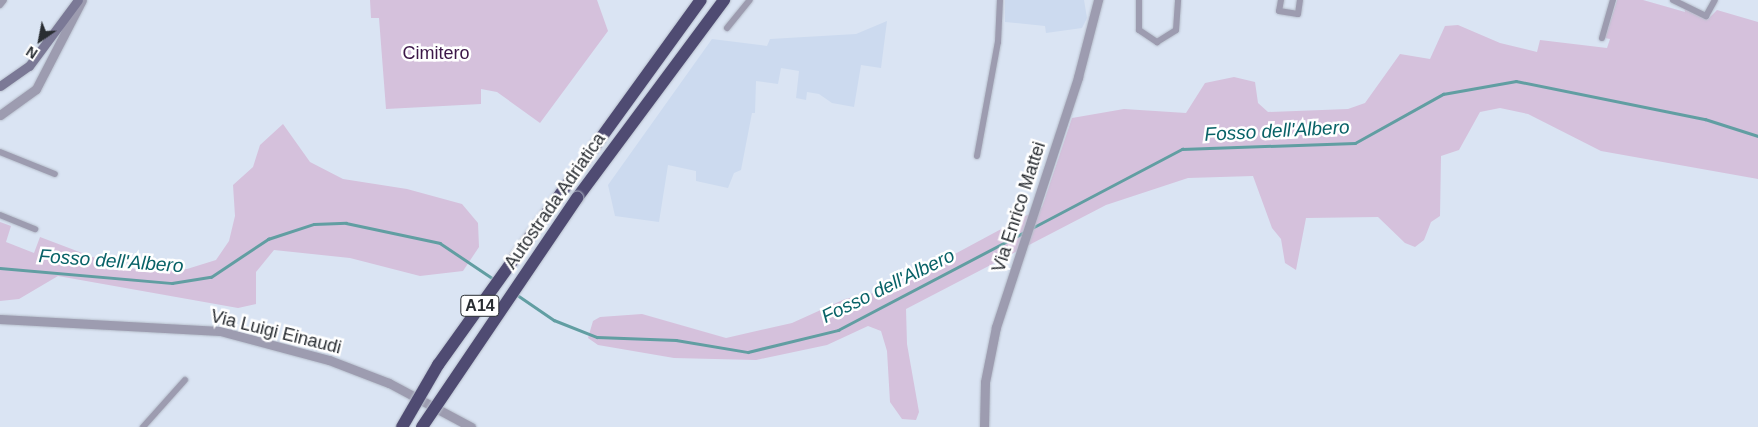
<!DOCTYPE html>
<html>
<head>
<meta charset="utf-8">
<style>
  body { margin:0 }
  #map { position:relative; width:1758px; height:427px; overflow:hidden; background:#dae4f3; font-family:Helvetica,sans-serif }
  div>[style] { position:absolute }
  .built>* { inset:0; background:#ccdaef }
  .green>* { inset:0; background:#d5c1dc }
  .stream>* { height:2.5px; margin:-1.25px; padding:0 1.25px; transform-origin:1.25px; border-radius:1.25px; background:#619ea2 }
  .roads { filter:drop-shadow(0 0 1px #b7bfcc) drop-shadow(0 0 1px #b7bfcc) }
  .minor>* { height:6px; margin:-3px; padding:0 3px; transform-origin:3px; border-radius:3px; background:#9d9cb0 }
  .tertiary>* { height:9px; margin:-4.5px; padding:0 4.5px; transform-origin:4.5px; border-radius:4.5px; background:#9d9cb0 }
  .secondary>* { height:9px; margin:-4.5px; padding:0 4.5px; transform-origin:4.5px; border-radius:4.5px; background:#7b7996 }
  .motorway>* { height:12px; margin:-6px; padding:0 6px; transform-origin:6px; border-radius:6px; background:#4f4b72 }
  .bridges { filter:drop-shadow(0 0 1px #b7bfcc) drop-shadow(0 0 1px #b7bfcc) }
  .motorway-bridge>* { height:12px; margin:-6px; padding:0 6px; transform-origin:6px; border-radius:6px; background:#4f4b72 }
  span { translate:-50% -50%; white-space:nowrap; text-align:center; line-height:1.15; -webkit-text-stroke:5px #fff; paint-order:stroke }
  .shield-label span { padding:1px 4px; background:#fff; border:1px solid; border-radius:4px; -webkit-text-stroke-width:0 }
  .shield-label { font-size:16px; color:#292d32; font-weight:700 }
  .park-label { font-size:18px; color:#3c1748 }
  .street-label { font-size:18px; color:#292d32 }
  .water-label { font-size:19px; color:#086267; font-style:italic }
  .north { position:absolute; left:15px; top:15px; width:50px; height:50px; -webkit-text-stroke:4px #fff; paint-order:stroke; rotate:213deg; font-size:14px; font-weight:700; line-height:20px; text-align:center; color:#292d32 }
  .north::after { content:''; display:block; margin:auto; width:18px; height:22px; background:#292d32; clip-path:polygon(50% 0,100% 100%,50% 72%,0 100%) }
</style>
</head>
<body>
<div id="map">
  <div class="built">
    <div style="clip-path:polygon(1005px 0,1084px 0,1087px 18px,1082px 28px,1046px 33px,1045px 26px,1005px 22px)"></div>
    <div style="clip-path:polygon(887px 21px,881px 68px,861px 65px,854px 107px,832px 103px,819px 94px,807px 92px,806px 100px,796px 98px,799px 71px,781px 68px,778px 84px,756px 81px,755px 113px,752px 113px,741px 170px,734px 173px,728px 188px,696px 181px,696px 171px,668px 165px,659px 222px,615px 216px,608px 185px,712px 39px,767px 46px,770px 39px,856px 34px)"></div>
  </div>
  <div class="green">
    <div style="clip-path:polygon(370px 0,597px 0,608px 31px,540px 123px,497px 92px,481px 89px,481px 104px,386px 109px,379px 18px,371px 18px)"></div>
    <div style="clip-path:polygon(1617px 0,1643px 0,1685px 12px,1684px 6px,1708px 19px,1717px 10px,1758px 22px,1758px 179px,1601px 151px,1528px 114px,1500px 108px,1480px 112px,1459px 150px,1441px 156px,1440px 216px,1431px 222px,1424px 240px,1415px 247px,1405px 243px,1378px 217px,1306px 218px,1296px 270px,1285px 263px,1281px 239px,1272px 228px,1253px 176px,1188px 178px,1106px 205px,906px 309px,907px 344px,919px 412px,916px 420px,902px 419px,890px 402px,887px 351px,881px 331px,868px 326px,827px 345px,756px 360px,674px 358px,598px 345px,588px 338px,593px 321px,600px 317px,642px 314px,726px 338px,792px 323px,845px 299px,888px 290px,1042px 207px,1072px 118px,1124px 109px,1186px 113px,1205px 83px,1234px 77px,1255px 82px,1258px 103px,1268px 112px,1348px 109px,1365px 103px,1400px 54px,1430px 59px,1445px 26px,1458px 25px,1500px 43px,1537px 52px,1540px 40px,1607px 48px,1610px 39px,1605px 38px)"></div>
    <div style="clip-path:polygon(283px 124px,310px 162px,343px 179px,407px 189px,462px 204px,478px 223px,479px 247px,463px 271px,420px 276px,350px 258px,274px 250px,256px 272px,256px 304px,238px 308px,58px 276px,19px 299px,0 301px,0 222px,11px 226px,6px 242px,34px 253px,40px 237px,119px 267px,152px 271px,187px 269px,216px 260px,229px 241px,235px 216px,233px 185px,253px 167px,260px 145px)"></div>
  </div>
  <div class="stream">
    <div style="left:1032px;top:228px;width:170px;rotate:-27.8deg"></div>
    <div style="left:1182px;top:149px;width:173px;rotate:-2deg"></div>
    <div style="left:1355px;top:143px;width:101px;rotate:-29.1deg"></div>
    <div style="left:1443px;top:94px;width:74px;rotate:-10.1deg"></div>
    <div style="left:1516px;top:81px;width:193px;rotate:11.4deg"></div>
    <div style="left:1705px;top:119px;width:56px;rotate:17.8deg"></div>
    <div style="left:0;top:268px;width:173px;rotate:5deg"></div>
    <div style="left:172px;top:283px;width:39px;rotate:-9deg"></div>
    <div style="left:211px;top:277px;width:69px;rotate:-33.7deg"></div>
    <div style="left:268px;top:239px;width:48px;rotate:-18.1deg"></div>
    <div style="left:314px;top:224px;width:32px;rotate:-2deg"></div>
    <div style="left:346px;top:223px;width:96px;rotate:12deg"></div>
    <div style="left:440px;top:243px;width:66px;rotate:33.9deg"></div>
    <div style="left:516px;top:294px;width:46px;rotate:34.4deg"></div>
    <div style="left:554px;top:320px;width:46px;rotate:21.6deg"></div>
    <div style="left:597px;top:337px;width:79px;rotate:2.2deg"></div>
    <div style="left:676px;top:340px;width:73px;rotate:9.5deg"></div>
    <div style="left:748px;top:352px;width:93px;rotate:-13.7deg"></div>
    <div style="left:838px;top:330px;width:211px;rotate:-27.7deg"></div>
  </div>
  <div class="roads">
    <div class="minor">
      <div style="left:1139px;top:0;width:30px;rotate:90deg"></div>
      <div style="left:1139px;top:30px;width:22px;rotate:34deg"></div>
      <div style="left:1157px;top:42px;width:22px;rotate:-32deg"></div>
      <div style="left:1176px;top:30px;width:30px;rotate:-86deg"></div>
      <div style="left:1281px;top:0;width:11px;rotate:100deg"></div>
      <div style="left:1279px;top:11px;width:19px;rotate:9deg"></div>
      <div style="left:1298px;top:14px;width:14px;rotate:-82deg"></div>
      <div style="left:1673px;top:0;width:37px;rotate:26deg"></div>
      <div style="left:1706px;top:16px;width:18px;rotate:-61deg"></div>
      <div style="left:0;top:5px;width:6px;rotate:-51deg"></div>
      <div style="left:727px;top:28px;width:36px;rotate:-51deg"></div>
      <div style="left:1602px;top:38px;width:40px;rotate:-74deg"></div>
      <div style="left:0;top:152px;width:59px;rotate:21.8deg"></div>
      <div style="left:977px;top:156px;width:116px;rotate:-79.6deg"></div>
      <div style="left:998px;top:42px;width:42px;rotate:-87.3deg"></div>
      <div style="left:0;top:215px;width:38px;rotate:22deg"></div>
      <div style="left:143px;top:427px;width:63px;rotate:-48.2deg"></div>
    </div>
    <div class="tertiary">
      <div style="left:0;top:115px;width:44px;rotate:-35.8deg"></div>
      <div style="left:36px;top:89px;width:100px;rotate:-62.7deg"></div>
      <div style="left:0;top:319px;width:220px;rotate:3.1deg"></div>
      <div style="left:220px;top:331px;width:113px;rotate:14.9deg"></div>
      <div style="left:329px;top:360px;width:64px;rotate:21deg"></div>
      <div style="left:389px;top:383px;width:93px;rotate:28.2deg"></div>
      <div style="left:984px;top:427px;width:45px;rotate:-88.7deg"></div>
      <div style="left:985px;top:382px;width:56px;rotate:-78.7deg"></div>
      <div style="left:996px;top:327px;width:263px;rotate:-71.8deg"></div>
      <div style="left:1078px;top:77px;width:80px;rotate:-75.4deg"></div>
    </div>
    <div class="secondary">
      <div style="left:0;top:86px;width:35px;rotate:-35deg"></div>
      <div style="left:29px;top:66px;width:82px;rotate:-53.4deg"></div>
    </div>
    <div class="motorway">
      <div style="left:564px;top:189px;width:233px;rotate:-54.1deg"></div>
      <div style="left:577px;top:198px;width:247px;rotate:-53.4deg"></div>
    </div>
  </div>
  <div class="bridges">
    <div class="motorway-bridge">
      <div style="left:402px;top:427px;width:72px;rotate:-59.9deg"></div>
      <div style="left:438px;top:365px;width:216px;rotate:-54.4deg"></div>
      <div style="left:422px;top:427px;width:277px;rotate:-55.9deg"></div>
    </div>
  </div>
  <div class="shield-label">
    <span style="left:480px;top:306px">A14</span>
  </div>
  <div class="park-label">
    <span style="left:436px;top:53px">Cimitero</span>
  </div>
  <div class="street-label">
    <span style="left:555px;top:201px;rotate:-55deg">Autostrada Adriatica</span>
    <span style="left:1019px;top:207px;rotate:-72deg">Via Enrico Mattei</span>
    <span style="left:276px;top:332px;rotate:14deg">Via Luigi Einaudi</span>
  </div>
  <div class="water-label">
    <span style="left:1277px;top:131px;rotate:-3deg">Fosso dell'Albero</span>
    <span style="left:111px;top:261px;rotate:4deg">Fosso dell'Albero</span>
    <span style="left:888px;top:286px;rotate:-26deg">Fosso dell'Albero</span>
  </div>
  <div class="north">N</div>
</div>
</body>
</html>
